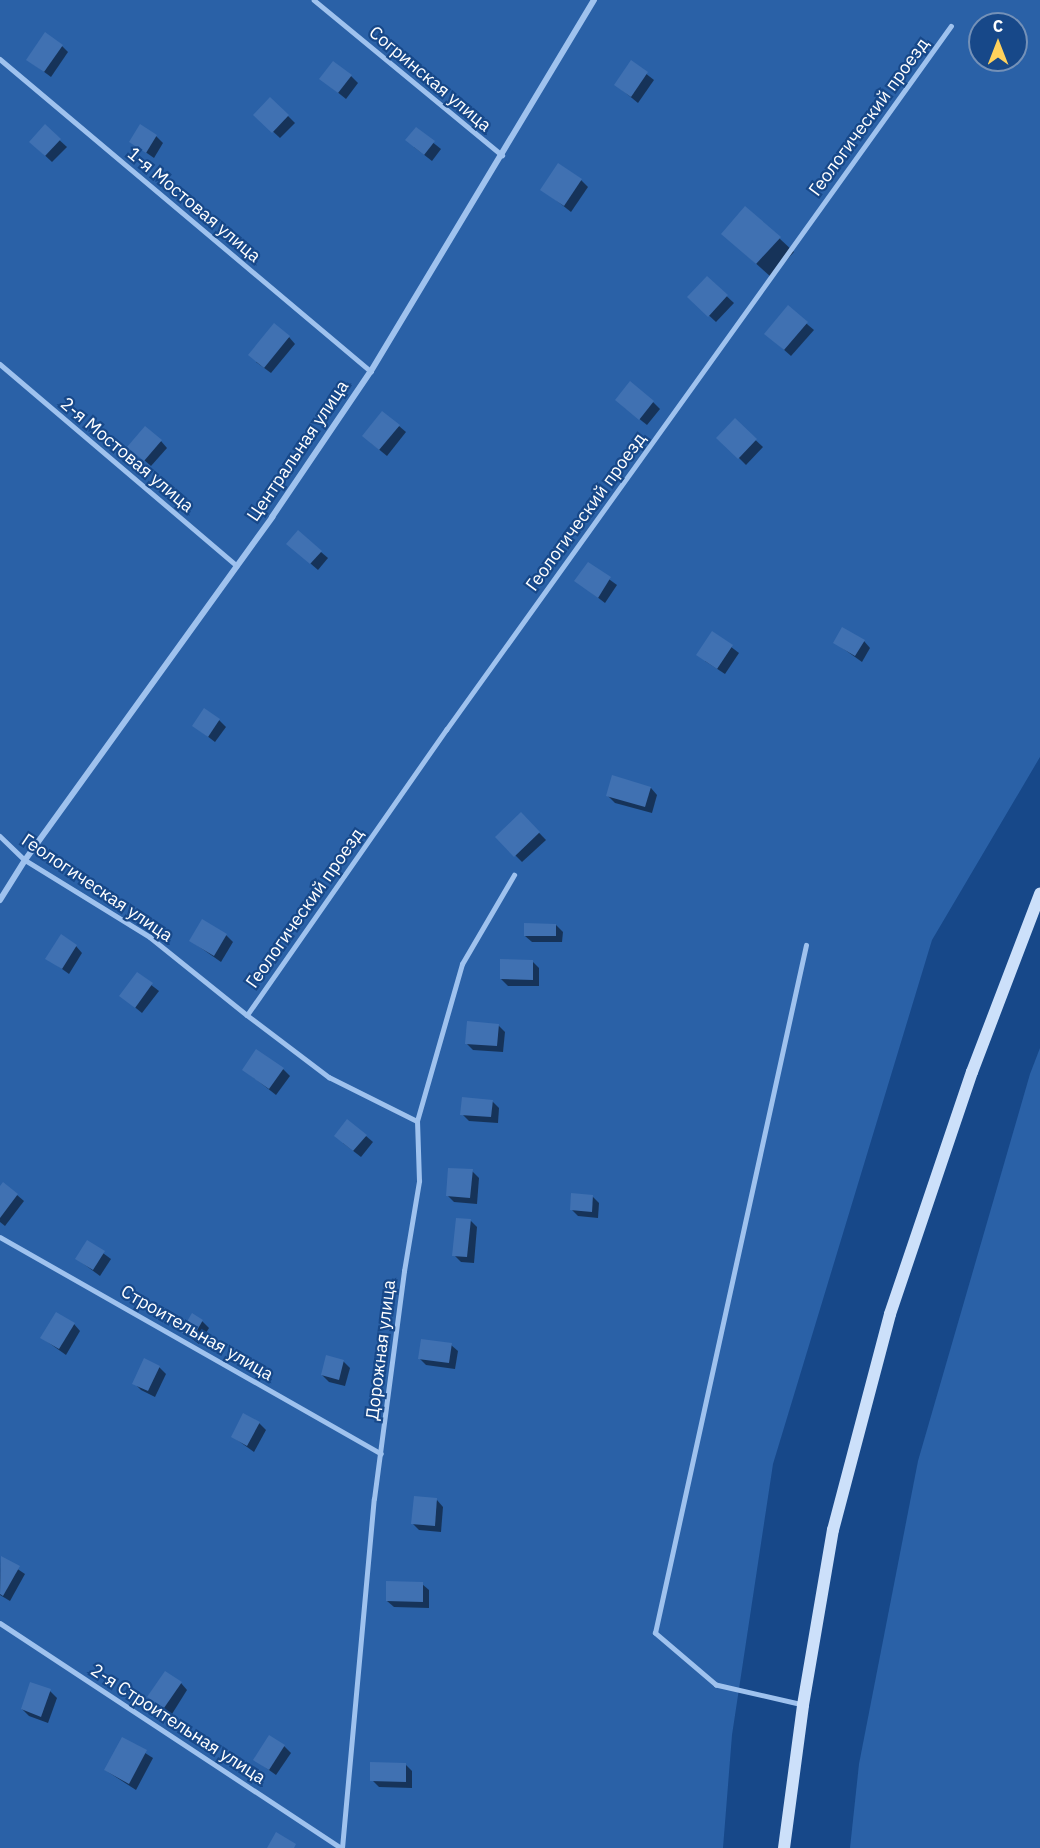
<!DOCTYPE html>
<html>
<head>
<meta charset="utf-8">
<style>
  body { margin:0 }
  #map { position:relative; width:1040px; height:1848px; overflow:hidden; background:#174889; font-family:"IBM Plex Sans",sans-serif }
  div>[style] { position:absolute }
  .green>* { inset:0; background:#2a61a7 }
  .shadow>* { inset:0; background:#0007 }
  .building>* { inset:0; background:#4071b2 }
  .service>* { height:4.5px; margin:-2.25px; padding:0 2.25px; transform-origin:2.25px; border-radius:2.25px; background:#9fc2ee }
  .minor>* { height:6px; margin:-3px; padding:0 3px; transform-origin:3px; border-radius:3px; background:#9fc2ee }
  .secondary>* { height:12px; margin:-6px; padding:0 6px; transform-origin:6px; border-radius:6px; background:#cce0fa }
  span { translate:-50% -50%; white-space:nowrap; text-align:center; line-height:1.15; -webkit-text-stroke:4.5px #174889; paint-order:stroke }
  .street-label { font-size:18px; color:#fff }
  .north { position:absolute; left:968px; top:12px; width:60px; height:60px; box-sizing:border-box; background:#174889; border:2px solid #7491b8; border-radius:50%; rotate:0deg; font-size:16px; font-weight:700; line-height:24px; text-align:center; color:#fff }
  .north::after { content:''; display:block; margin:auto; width:21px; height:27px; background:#ffd15c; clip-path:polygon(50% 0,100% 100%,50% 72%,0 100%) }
</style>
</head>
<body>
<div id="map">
  <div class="green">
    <div style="clip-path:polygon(evenodd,0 0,1040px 0,1040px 757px,932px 940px,773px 1464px,732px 1735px,723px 1848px,0 1848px,0 0,980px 24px,1016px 24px,1016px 60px,980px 60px,980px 24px)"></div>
    <div style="clip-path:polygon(1040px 1048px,1040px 1848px,850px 1848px,859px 1764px,918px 1461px,1030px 1074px)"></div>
  </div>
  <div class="shadow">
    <div style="clip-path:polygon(62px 46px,68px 52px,51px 77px,28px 60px)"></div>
    <div style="clip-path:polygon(631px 62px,654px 80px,638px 103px,616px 85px)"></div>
    <div style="clip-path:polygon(351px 76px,358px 83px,346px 99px,321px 79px)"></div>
    <div style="clip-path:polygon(255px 115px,288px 116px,295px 123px,280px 138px)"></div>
    <div style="clip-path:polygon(45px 127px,67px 147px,52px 162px,38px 149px)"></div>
    <div style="clip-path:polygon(416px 129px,441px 149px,432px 161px,414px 147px)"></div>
    <div style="clip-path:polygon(156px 136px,163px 143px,154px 158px,131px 142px)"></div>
    <div style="clip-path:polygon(581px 180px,588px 187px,571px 212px,542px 189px)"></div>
    <div style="clip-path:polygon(723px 234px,779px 238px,794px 252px,771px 277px)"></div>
    <div style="clip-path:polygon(707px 278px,734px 303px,716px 322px,689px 297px)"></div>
    <div style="clip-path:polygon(788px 308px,814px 330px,791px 356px,773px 340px)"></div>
    <div style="clip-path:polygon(289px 337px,295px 344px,271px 373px,256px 362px)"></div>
    <div style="clip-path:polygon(653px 402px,660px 409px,647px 425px,623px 406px)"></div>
    <div style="clip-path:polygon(735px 421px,763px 447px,746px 465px,719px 438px)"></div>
    <div style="clip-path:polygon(399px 426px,406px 432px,387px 456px,371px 443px)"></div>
    <div style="clip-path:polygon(161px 441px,167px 448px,151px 466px,136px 453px)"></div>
    <div style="clip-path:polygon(295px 550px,321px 552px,328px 558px,318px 570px)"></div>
    <div style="clip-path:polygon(588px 564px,617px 585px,605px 603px,576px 581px)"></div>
    <div style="clip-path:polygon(713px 633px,739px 653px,725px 674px,705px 661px)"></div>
    <div style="clip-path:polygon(864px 641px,870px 648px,862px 662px,834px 642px)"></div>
    <div style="clip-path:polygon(219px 720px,226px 727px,215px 742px,194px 726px)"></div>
    <div style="clip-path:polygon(651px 788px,657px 795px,652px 813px,615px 803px,608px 796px)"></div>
    <div style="clip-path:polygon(521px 814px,546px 840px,522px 862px,497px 837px)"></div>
    <div style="clip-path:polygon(556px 925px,563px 932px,562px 942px,532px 942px,525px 936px)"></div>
    <div style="clip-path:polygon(226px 935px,233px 942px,221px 962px,191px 941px)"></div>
    <div style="clip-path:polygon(76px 946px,82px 953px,69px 974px,47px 958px)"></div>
    <div style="clip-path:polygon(532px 961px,539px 968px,539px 986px,508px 986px,501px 979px)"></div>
    <div style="clip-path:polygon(137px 974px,159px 991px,142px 1013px,121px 996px)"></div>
    <div style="clip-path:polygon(498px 1025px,505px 1032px,503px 1052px,473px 1050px,466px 1043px)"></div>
    <div style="clip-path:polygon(283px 1069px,290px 1076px,276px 1095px,244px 1070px)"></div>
    <div style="clip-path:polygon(492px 1101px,499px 1108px,498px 1123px,469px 1121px,462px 1114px)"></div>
    <div style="clip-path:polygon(366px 1136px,373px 1142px,361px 1157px,343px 1143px)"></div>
    <div style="clip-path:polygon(472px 1171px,479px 1178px,477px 1204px,454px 1202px,447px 1195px)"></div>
    <div style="clip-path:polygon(0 1189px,17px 1195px,24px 1201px,5px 1226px,0 1222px)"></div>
    <div style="clip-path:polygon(592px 1196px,599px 1203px,598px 1218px,578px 1216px,571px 1209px)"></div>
    <div style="clip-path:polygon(470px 1220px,477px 1227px,474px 1263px,461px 1262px,454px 1255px)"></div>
    <div style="clip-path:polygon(88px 1242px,111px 1259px,100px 1276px,77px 1259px)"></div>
    <div style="clip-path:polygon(202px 1321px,209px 1328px,199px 1344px,183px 1332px)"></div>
    <div style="clip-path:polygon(74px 1324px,80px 1331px,66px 1355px,42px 1338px)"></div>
    <div style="clip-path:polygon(451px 1345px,458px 1351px,455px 1369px,426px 1365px,419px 1358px)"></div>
    <div style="clip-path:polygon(343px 1361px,350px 1368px,345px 1386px,329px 1382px,322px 1375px)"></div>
    <div style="clip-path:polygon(159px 1367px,166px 1374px,155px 1397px,141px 1390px,134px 1383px)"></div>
    <div style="clip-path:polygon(259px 1423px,266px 1430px,254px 1452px,233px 1437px)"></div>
    <div style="clip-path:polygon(437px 1500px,443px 1507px,441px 1532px,419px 1530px,412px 1523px)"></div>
    <div style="clip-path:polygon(1px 1558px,25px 1574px,10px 1601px,0 1595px)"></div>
    <div style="clip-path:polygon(422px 1584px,429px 1590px,429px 1608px,394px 1607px,387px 1601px)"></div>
    <div style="clip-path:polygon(181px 1683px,187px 1690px,172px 1714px,149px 1697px)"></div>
    <div style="clip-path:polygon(50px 1691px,57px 1698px,48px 1723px,29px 1716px,22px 1709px)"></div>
    <div style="clip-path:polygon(123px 1739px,153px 1758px,136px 1790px,105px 1770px)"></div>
    <div style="clip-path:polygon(284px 1746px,291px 1753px,276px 1775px,255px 1760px)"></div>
    <div style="clip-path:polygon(406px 1765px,412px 1771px,412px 1788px,379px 1787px,372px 1780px)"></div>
  </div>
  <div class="building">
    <div style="clip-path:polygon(45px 32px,63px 45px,44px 72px,26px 60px)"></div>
    <div style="clip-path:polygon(631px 60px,648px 72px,631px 97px,614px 85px)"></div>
    <div style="clip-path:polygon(333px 61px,352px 75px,338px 93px,319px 79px)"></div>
    <div style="clip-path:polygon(270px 97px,289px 115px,272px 133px,253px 115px)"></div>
    <div style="clip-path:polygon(45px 124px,61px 139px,45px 156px,29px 142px)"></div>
    <div style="clip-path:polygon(140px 124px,157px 135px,146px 153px,129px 142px)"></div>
    <div style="clip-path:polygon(416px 127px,435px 141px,424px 155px,405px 140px)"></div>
    <div style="clip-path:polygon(558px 163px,582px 179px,564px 206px,540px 190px)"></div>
    <div style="clip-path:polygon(745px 206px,781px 237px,756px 264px,721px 234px)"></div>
    <div style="clip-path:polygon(707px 276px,728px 295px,708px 317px,687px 297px)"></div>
    <div style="clip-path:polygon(788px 305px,808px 322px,784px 350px,764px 334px)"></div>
    <div style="clip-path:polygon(274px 323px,290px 336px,264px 368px,248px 355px)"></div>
    <div style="clip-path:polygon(630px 381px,654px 401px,639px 420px,615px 400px)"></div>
    <div style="clip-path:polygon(382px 411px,400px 425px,379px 450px,362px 436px)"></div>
    <div style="clip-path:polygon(735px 418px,757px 439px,738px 459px,716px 438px)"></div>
    <div style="clip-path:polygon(145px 426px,162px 440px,144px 461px,127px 447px)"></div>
    <div style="clip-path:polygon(298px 530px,322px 551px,310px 564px,286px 544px)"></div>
    <div style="clip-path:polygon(588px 562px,611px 577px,598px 598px,574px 581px)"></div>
    <div style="clip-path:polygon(842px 627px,865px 640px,855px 656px,833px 643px)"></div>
    <div style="clip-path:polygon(712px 631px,733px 645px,717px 669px,696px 655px)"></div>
    <div style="clip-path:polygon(204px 708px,220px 719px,208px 737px,192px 726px)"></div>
    <div style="clip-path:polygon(612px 775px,651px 787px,645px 807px,606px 796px)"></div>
    <div style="clip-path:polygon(521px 812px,540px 832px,514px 857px,495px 837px)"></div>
    <div style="clip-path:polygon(202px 919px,227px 934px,214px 956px,189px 941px)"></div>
    <div style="clip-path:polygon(524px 923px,556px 924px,556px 936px,524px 936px)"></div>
    <div style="clip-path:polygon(61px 934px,77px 945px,62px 969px,45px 959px)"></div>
    <div style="clip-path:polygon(500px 959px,533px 960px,533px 980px,500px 979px)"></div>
    <div style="clip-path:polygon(137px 972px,153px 983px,135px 1008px,119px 996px)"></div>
    <div style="clip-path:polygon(467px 1021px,499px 1024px,497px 1046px,465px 1044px)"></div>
    <div style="clip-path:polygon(256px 1049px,284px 1068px,269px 1089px,242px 1070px)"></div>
    <div style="clip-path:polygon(462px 1097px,493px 1100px,491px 1117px,460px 1115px)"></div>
    <div style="clip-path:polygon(347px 1119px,367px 1135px,353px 1151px,334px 1136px)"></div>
    <div style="clip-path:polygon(448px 1168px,473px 1169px,470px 1198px,446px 1196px)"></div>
    <div style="clip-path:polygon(3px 1182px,18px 1194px,0 1218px,0 1186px)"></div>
    <div style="clip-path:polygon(571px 1193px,593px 1195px,592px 1212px,570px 1210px)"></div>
    <div style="clip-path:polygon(456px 1218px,471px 1219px,467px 1257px,452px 1256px)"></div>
    <div style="clip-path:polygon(87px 1240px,105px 1251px,93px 1270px,75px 1259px)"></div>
    <div style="clip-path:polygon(56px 1312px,75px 1323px,59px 1349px,40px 1338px)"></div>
    <div style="clip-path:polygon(192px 1313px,203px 1320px,192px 1339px,181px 1332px)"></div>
    <div style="clip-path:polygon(421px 1339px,452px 1343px,449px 1363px,418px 1359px)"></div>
    <div style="clip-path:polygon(326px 1355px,344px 1360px,339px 1380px,321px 1375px)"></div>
    <div style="clip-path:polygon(144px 1358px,160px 1366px,148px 1391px,132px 1384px)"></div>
    <div style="clip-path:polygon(243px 1413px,260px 1422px,247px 1446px,231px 1437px)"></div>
    <div style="clip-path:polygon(414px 1496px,437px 1498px,435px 1526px,411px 1524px)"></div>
    <div style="clip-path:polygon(1px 1556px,20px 1566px,3px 1596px,0 1594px)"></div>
    <div style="clip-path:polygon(386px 1581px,423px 1582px,423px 1602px,386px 1601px)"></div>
    <div style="clip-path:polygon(165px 1671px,182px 1682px,164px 1708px,147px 1697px)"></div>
    <div style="clip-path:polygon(30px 1682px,51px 1689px,41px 1717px,21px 1709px)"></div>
    <div style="clip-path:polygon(269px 1735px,285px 1745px,269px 1770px,253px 1760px)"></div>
    <div style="clip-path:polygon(122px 1737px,147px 1750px,129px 1784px,104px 1770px)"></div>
    <div style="clip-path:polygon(370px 1762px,406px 1763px,406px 1782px,370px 1781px)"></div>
    <div style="clip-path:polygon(276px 1832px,296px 1844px,294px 1848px,267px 1848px)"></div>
  </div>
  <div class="service">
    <div style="left:314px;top:0;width:244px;rotate:39.5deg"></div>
    <div style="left:0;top:59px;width:485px;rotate:40.1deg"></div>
    <div style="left:0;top:364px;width:311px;rotate:40.4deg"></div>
    <div style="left:0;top:836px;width:35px;rotate:44deg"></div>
    <div style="left:25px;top:860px;width:147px;rotate:31.6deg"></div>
    <div style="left:150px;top:937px;width:124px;rotate:38.8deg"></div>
    <div style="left:247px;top:1015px;width:103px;rotate:37.1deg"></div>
    <div style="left:329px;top:1077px;width:98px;rotate:26.6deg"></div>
    <div style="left:247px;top:1015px;width:348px;rotate:-55.1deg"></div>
    <div style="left:446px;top:730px;width:866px;rotate:-54.35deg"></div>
    <div style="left:0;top:1237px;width:438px;rotate:29.6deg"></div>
    <div style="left:0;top:1623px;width:409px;rotate:33.4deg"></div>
    <div style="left:803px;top:1705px;width:89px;rotate:-167.1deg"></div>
    <div style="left:716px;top:1685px;width:80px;rotate:-139.6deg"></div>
    <div style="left:655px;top:1633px;width:704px;rotate:-77.62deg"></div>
    <div style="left:342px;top:1848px;width:350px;rotate:-84.8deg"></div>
    <div style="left:374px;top:1499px;width:230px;rotate:-82.5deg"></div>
    <div style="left:404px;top:1271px;width:91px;rotate:-80.5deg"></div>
    <div style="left:419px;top:1181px;width:60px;rotate:-91.9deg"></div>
    <div style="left:417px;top:1121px;width:163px;rotate:-74deg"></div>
    <div style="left:462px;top:964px;width:103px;rotate:-59.7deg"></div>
  </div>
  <div class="minor">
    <div style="left:0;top:900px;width:47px;rotate:-58deg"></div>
    <div style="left:25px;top:860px;width:423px;rotate:-54.2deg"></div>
    <div style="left:272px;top:517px;width:176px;rotate:-55.9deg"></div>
    <div style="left:371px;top:371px;width:433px;rotate:-59deg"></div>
  </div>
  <div class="secondary">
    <div style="left:784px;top:1848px;width:144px;rotate:-82.4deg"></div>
    <div style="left:803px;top:1705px;width:178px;rotate:-80.3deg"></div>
    <div style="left:833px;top:1530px;width:223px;rotate:-75.2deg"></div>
    <div style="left:890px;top:1314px;width:256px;rotate:-71.3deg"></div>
    <div style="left:972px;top:1072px;width:191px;rotate:-69.1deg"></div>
  </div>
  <div class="street-label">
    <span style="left:430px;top:79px;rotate:40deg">Согринская улица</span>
    <span style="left:869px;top:117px;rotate:-54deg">Геологический проезд</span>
    <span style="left:194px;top:205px;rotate:40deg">1-я Мостовая улица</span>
    <span style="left:298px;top:451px;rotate:-56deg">Центральная улица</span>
    <span style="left:127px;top:455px;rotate:40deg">2-я Мостовая улица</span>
    <span style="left:586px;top:512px;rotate:-54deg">Геологический проезд</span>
    <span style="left:97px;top:888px;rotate:34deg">Геологическая улица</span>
    <span style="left:305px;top:908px;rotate:-55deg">Геологический проезд</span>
    <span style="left:197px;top:1333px;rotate:30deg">Строительная улица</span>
    <span style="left:381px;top:1350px;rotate:-83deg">Дорожная улица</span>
    <span style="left:178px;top:1724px;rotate:33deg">2-я Строительная улица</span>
  </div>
  <div class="north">С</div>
</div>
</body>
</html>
